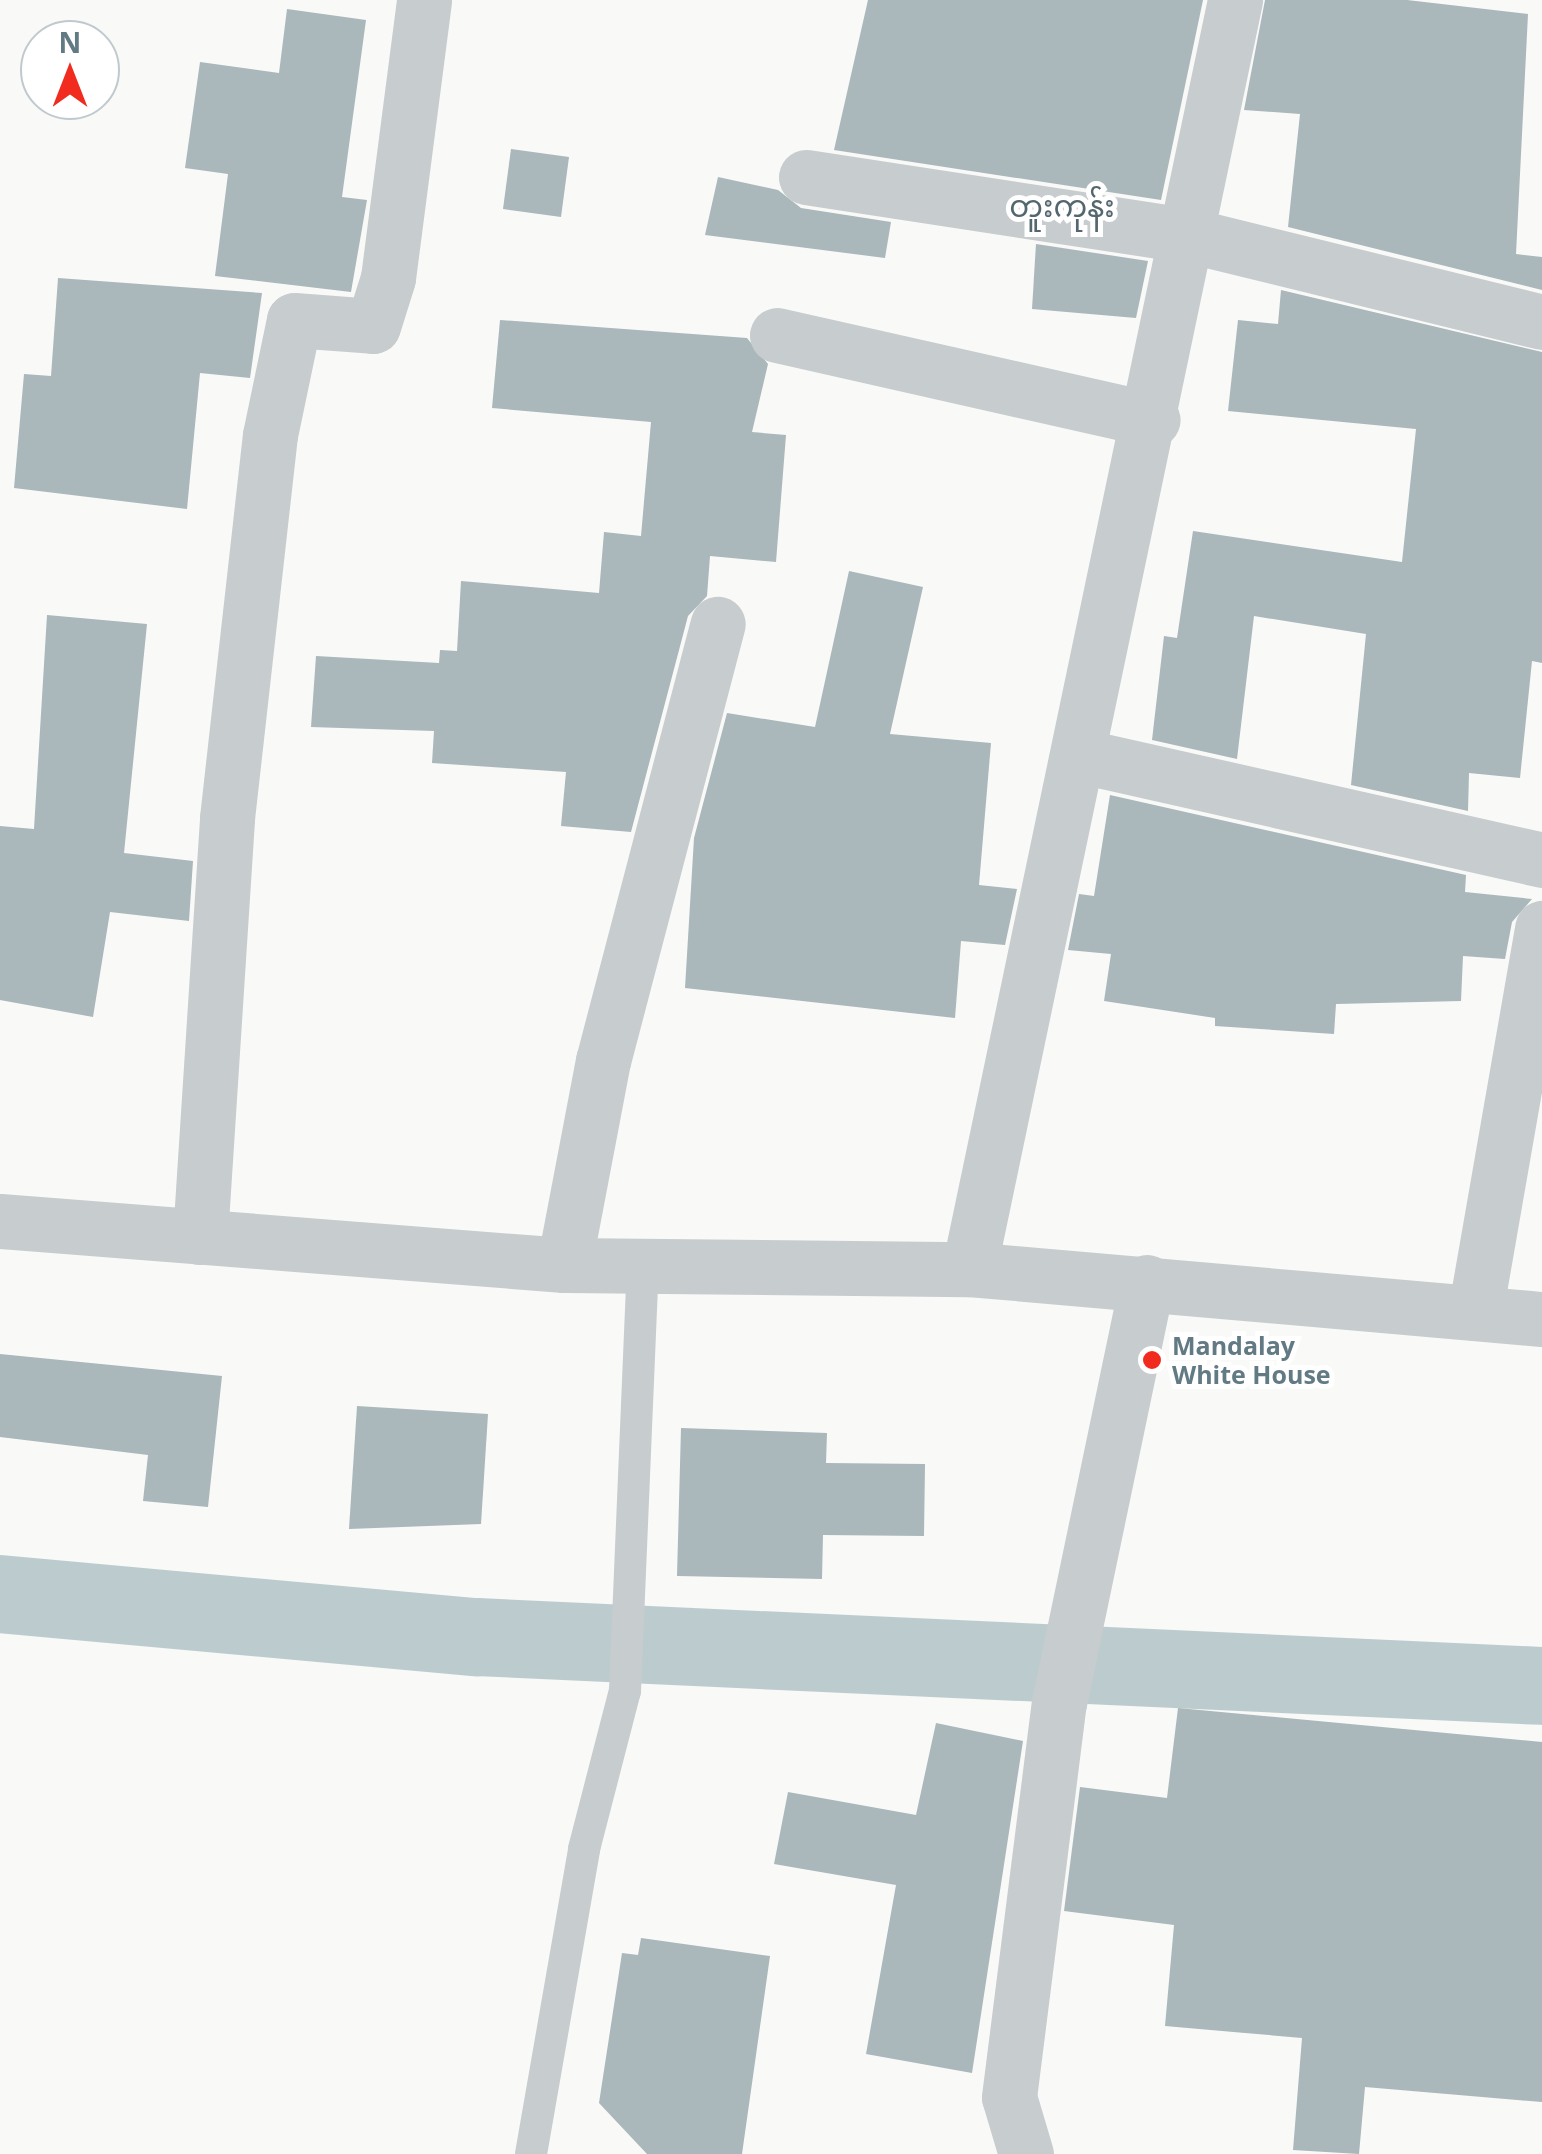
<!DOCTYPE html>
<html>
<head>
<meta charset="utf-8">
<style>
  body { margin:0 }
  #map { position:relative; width:1542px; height:2154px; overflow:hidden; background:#f9f9f7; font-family:"Open Sans","Noto Sans Myanmar",sans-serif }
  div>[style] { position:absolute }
  .canal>* { height:78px; margin:-39px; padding:0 39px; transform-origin:39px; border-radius:39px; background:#bcccce }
  .building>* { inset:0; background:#aab7bb }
  .service>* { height:32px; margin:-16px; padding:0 16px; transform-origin:16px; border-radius:16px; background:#c7cccf }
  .minor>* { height:55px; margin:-27.5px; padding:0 27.5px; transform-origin:27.5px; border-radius:27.5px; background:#c7cccf }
  .tertiary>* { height:55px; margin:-27.5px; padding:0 27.5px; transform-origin:27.5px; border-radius:27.5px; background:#c7cccf }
  .dots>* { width:28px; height:28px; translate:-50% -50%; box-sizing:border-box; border:5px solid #fff; border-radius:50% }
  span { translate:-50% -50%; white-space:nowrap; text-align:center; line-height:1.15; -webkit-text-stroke:10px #fff; paint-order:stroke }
  .poi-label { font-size:25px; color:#627a84; font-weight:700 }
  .left { translate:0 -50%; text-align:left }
  .quarter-label { font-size:30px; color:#54676e }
  .north { position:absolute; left:20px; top:20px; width:100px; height:100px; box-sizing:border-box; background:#fff; border:2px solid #c0cace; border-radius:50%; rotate:0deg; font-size:28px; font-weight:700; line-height:40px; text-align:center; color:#627a84 }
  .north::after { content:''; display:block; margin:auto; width:35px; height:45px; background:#f12c1f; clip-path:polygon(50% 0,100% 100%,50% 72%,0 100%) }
</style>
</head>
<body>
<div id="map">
  <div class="canal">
    <div style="left:0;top:1594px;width:479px;rotate:5.2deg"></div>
    <div style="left:477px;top:1637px;width:1066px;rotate:2.63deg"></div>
  </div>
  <div class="building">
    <div style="clip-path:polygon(868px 0,1203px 0,1161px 200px,834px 150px)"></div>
    <div style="clip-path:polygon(1265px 0,1407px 0,1528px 14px,1516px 254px,1542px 257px,1542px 290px,1288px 227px,1300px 114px,1244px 110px)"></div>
    <div style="clip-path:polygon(287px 9px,366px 20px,342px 197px,367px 200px,351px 292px,215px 276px,228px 174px,185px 168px,200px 62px,279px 73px)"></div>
    <div style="clip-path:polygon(511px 149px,569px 157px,561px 217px,503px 209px)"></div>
    <div style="clip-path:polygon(718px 177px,778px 190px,801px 208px,891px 222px,885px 258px,705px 235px)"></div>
    <div style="clip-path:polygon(1036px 244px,1148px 261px,1136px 318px,1032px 309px)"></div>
    <div style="clip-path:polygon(58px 278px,262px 293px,250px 378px,200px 373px,187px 509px,14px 488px,24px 374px,51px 376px)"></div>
    <div style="clip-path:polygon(1281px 290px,1542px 352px,1542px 663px,1532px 661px,1520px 778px,1469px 773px,1468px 811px,1351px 785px,1366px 634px,1254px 616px,1237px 759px,1152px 740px,1164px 636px,1177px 638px,1193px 531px,1402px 562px,1416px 429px,1228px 411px,1238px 320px,1278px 324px)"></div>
    <div style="clip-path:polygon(500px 320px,747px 338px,768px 364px,752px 432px,786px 435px,776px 562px,710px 556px,707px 596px,688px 616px,631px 832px,561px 826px,566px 772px,432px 763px,434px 731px,311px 727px,316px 656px,439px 663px,440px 650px,457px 651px,461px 581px,599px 593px,604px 532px,641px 536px,651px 422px,492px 408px)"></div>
    <div style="clip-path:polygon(849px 571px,923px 587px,890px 734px,991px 743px,979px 885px,1017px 889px,1005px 945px,961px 941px,955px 1018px,685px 988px,694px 838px,727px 713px,815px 727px)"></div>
    <div style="clip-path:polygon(47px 615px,147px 624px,124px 853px,193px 861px,189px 921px,110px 912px,93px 1017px,0 1000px,0 826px,34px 829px)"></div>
    <div style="clip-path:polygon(1110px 795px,1466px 875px,1465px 892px,1532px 899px,1512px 922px,1505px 959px,1463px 956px,1461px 1001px,1336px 1004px,1334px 1034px,1215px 1026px,1215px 1018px,1104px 1001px,1111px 954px,1068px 950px,1079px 894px,1094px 896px)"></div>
    <div style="clip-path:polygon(0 1354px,222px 1376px,208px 1507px,143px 1501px,148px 1455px,0 1437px)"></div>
    <div style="clip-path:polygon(357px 1406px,488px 1414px,481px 1524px,349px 1529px)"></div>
    <div style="clip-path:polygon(681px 1428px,827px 1433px,826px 1463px,925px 1464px,924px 1536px,823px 1535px,822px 1579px,677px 1576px)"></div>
    <div style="clip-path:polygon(1178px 1708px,1542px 1742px,1542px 2102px,1365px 2087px,1359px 2154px,1293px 2150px,1302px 2038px,1165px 2026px,1174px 1925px,1064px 1911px,1080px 1787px,1167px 1798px)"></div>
    <div style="clip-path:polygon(936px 1723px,1023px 1741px,972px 2073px,866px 2054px,896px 1885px,774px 1864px,788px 1792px,916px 1815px)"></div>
    <div style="clip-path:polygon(641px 1938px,770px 1956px,742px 2154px,647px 2154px,599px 2103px,622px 1953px,638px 1955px)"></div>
  </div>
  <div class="service">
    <div style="left:531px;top:2154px;width:310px;rotate:-80.1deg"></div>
    <div style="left:584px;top:1849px;width:163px;rotate:-75.5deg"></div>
    <div style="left:625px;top:1691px;width:422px;rotate:-87.6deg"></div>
  </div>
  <div class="minor">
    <div style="left:806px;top:177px;width:390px;rotate:8.7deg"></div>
    <div style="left:1192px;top:236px;width:360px;rotate:13.8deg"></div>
    <div style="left:777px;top:335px;width:385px;rotate:12.7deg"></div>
    <div style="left:1081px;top:756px;width:473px;rotate:12.7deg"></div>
    <div style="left:200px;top:1237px;width:420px;rotate:-86.3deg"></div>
    <div style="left:227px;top:818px;width:385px;rotate:-83.6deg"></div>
    <div style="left:270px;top:435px;width:117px;rotate:-78.2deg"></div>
    <div style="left:294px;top:320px;width:79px;rotate:4.3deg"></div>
    <div style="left:373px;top:326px;width:50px;rotate:-72.6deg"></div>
    <div style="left:388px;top:278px;width:280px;rotate:-82.6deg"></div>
    <div style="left:564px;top:1265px;width:208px;rotate:-79.2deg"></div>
    <div style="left:603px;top:1061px;width:452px;rotate:-75.3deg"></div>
    <div style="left:969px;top:1269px;width:1297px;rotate:-78.16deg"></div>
    <div style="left:1475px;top:1313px;width:391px;rotate:-80.1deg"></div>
    <div style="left:1026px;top:2154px;width:59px;rotate:-106.6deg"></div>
    <div style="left:1009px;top:2097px;width:397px;rotate:-82.8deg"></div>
    <div style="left:1059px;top:1703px;width:430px;rotate:-78.2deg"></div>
  </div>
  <div class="tertiary">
    <div style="left:0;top:1221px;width:566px;rotate:4.46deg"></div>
    <div style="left:564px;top:1265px;width:405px;rotate:0.6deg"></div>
    <div style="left:969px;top:1269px;width:575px;rotate:4.99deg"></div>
  </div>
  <div class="dots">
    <div style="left:1152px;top:1360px;background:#f12c1f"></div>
  </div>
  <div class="poi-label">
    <span class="left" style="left:1172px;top:1360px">Mandalay<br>White House</span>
  </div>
  <div class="quarter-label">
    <span style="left:1062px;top:206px">တူးကုန်း</span>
  </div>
  <div class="north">N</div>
</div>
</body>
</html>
